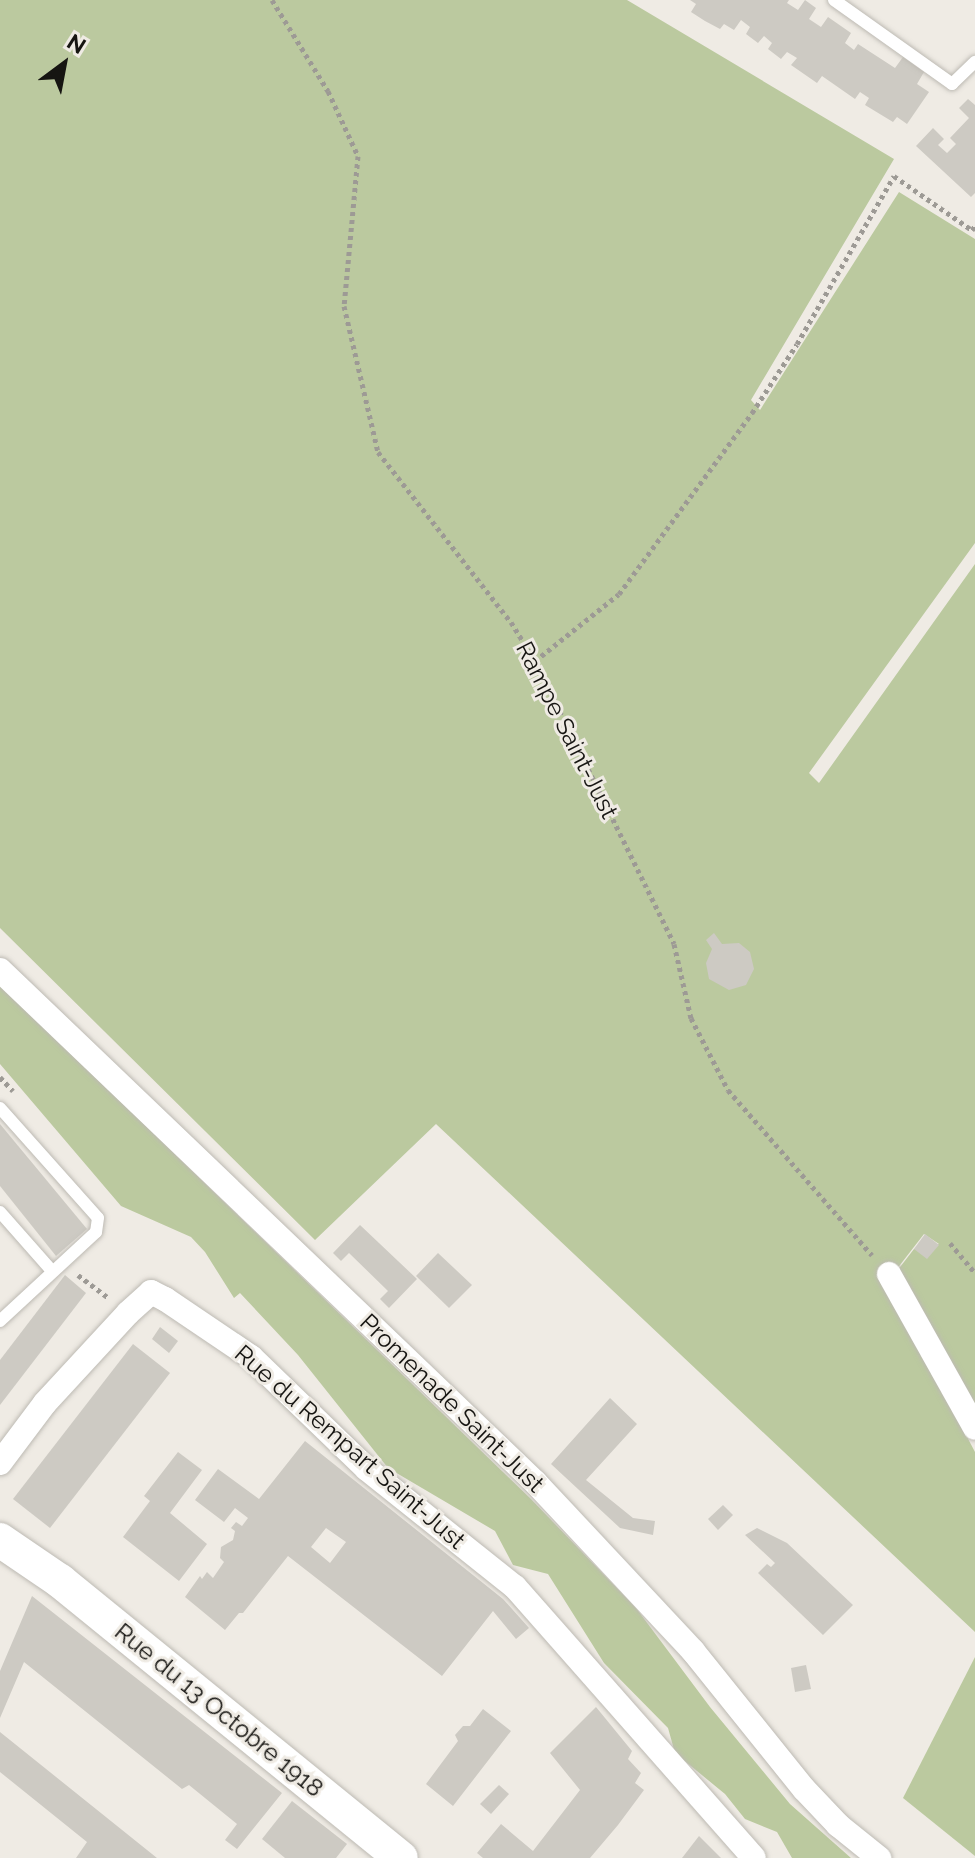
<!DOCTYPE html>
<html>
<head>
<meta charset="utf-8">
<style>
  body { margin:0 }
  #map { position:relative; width:975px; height:1858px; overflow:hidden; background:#efebe4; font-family:Raleway,sans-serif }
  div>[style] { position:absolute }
  .green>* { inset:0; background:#bbc99f }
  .building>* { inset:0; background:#cdcac3 }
  .path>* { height:5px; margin-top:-2.5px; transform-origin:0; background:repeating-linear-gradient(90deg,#9d9a95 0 4px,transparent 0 8px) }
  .roads { filter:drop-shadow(0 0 2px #bdbab3) drop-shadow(0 0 2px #bdbab3) }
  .lane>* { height:12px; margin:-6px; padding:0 6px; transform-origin:6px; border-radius:6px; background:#fff }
  .street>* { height:24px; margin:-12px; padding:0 12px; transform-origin:12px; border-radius:12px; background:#fff }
  .secondary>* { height:34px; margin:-17px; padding:0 17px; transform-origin:17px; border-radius:17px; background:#fff }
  span { translate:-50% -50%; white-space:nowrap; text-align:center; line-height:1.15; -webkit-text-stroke:6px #efebe4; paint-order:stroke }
  .street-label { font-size:24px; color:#161512 }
  .north { position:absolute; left:24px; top:24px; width:80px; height:80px; -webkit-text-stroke:6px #efebe4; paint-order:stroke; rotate:32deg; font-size:22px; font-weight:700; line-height:32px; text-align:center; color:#161512 }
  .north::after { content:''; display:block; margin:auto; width:28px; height:36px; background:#161512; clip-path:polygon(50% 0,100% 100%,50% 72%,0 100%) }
</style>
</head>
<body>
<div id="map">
  <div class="green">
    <div style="clip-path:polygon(0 0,627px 0,894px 159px,751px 400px,760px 410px,899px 192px,975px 239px,975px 543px,809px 773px,819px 783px,975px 564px,975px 1406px,897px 1271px,914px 1249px,939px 1244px,924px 1234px,886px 1283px,975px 1452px,975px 1632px,436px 1124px,315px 1240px,0 928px)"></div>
    <div style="clip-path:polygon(0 985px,530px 1498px,636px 1608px,710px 1707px,790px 1804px,851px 1858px,792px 1858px,777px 1832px,745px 1819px,725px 1794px,675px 1753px,668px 1728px,604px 1663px,548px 1574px,513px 1565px,495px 1531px,388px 1468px,298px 1355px,240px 1293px,234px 1298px,205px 1252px,191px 1237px,121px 1206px,0 1064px)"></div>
    <div style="clip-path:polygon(975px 1657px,975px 1856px,903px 1798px)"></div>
  </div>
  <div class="building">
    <div style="clip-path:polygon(690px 0,789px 0,787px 3px,798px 10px,805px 0,816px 8px,809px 19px,821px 27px,828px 17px,851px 33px,845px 43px,854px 50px,858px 44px,895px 68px,903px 57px,924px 72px,917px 84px,929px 92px,907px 124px,897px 117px,893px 122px,865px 105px,869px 98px,860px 92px,855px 99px,822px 76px,817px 83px,791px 65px,797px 58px,787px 52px,781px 59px,768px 49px,772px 43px,764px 36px,758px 43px,746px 34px,750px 27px,741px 20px,734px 30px,724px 24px,720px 29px,705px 21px,691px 12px,696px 4px)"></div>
    <div style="clip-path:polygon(968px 99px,975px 105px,975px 193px,971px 197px,916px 146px,933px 128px,944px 139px,938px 145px,947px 153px,956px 144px,950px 138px,969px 118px,959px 108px)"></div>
    <div style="clip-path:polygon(714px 933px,722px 944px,739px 943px,750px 952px,754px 969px,746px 985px,729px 990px,709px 979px,706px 963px,712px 949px,706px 940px)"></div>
    <div style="clip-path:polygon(0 1124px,87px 1229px,56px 1256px,0 1186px)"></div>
    <div style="clip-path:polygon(360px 1225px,417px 1279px,389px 1308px,380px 1299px,388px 1291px,349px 1253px,341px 1261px,333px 1253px)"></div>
    <div style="clip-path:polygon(925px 1234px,939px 1245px,927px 1259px,914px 1249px)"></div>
    <div style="clip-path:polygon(438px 1253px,472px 1285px,449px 1308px,416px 1276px)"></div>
    <div style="clip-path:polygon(65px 1275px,86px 1293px,0 1405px,0 1360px)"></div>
    <div style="clip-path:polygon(160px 1327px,178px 1341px,169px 1353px,152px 1339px)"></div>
    <div style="clip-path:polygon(133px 1344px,170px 1373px,50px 1528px,13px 1499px)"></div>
    <div style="clip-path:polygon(610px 1398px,637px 1424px,586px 1480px,633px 1518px,655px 1521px,653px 1535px,620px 1528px,551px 1464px)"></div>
    <div style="clip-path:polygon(evenodd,305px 1441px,503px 1599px,529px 1628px,516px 1639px,493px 1611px,442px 1676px,288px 1556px,243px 1613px,239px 1613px,225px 1630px,185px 1597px,200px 1576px,202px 1579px,207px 1572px,213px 1578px,224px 1562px,220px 1558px,221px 1547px,233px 1540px,235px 1531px,231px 1528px,236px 1522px,242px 1526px,248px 1518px,235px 1508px,224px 1522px,195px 1500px,218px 1469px,259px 1499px,305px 1441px,326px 1528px,346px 1542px,330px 1563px,311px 1547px,326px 1528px)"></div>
    <div style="clip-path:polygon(178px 1452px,202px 1470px,170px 1513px,207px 1544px,179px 1581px,123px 1537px,150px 1501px,144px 1496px)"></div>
    <div style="clip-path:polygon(723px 1505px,733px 1515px,718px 1530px,708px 1519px)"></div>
    <div style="clip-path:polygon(757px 1528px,787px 1543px,853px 1605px,823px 1635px,758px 1573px,767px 1564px,771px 1567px,775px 1563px,745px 1535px)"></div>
    <div style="clip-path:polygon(32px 1596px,282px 1793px,237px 1849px,225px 1840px,237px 1824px,189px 1785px,182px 1789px,24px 1662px,0 1718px,0 1671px)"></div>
    <div style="clip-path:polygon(806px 1665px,811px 1689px,795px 1692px,791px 1668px)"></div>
    <div style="clip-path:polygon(596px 1707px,632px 1751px,628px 1759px,641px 1773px,635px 1783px,644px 1790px,618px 1825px,590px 1858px,483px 1858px,477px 1853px,501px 1824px,533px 1851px,580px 1790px,550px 1753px)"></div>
    <div style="clip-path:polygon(483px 1709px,511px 1731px,453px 1806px,426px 1784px,458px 1741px,455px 1735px,463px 1726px,470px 1726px)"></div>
    <div style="clip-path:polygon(0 1732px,157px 1858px,76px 1858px,87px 1842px,0 1772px)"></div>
    <div style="clip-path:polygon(499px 1785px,509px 1794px,491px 1814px,480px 1804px)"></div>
    <div style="clip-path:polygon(292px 1801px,347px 1844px,336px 1858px,285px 1858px,262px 1839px)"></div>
    <div style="clip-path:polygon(699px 1836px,721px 1858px,682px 1858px)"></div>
  </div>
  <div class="path">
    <div style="left:272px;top:0;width:107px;rotate:58.4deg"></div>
    <div style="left:328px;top:91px;width:72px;rotate:65.2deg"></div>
    <div style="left:358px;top:156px;width:151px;rotate:95.3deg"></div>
    <div style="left:344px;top:306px;width:150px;rotate:76.9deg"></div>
    <div style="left:378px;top:452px;width:216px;rotate:52deg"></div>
    <div style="left:511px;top:622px;width:46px;rotate:58.4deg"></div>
    <div style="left:535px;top:661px;width:315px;rotate:63.8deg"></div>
    <div style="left:674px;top:944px;width:76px;rotate:77.1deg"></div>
    <div style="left:691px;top:1018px;width:81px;rotate:62.8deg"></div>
    <div style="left:728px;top:1090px;width:219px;rotate:48.9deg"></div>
    <div style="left:535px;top:661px;width:107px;rotate:-38.6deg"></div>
    <div style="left:619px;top:594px;width:225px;rotate:-53.7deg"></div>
    <div style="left:752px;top:413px;width:82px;rotate:-56.9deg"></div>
    <div style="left:797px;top:344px;width:194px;rotate:-60deg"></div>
    <div style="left:894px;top:176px;width:95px;rotate:34.7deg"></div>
    <div style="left:972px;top:230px;width:5px;rotate:-53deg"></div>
    <div style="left:0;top:1077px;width:19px;rotate:47deg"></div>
    <div style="left:950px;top:1243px;width:39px;rotate:50deg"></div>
    <div style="left:78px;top:1275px;width:38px;rotate:37deg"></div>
  </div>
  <div class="roads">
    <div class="lane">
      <div style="left:834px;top:0;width:145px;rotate:35.4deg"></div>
      <div style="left:952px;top:84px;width:32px;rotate:-44deg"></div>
      <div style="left:0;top:1108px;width:147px;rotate:48.3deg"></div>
      <div style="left:98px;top:1218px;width:14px;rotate:98deg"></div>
      <div style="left:96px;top:1232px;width:131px;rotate:137.2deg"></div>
      <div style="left:0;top:1212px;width:79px;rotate:48.6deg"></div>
    </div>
    <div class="street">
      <div style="left:0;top:970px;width:741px;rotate:43.74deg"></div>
      <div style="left:535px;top:1482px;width:231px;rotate:46.9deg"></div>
      <div style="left:693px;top:1651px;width:177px;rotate:51.2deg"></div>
      <div style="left:804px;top:1789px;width:50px;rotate:46.6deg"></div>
      <div style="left:838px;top:1825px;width:53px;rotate:38.8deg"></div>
      <div style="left:889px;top:1274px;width:176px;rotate:60.8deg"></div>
      <div style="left:0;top:1463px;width:75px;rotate:-53.1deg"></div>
      <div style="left:45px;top:1403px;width:122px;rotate:-47.3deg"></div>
      <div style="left:128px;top:1313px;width:31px;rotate:-42deg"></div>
      <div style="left:151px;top:1292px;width:16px;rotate:27deg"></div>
      <div style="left:165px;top:1299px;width:104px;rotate:34deg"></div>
      <div style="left:251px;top:1357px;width:161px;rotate:44deg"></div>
      <div style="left:367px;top:1469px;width:189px;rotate:38.6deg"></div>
      <div style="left:515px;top:1587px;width:361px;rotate:48.6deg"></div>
    </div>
    <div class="secondary">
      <div style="left:0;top:1540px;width:73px;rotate:34.3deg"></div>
      <div style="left:60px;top:1581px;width:439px;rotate:39.1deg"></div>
    </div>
  </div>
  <div class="street-label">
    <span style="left:567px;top:730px;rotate:63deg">Rampe Saint-Just</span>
    <span style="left:452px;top:1403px;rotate:44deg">Promenade Saint-Just</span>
    <span style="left:350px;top:1447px;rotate:41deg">Rue du Rempart Saint-Just</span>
    <span style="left:219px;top:1710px;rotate:39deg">Rue du 13 Octobre 1918</span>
  </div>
  <div class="north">N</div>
</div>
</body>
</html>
